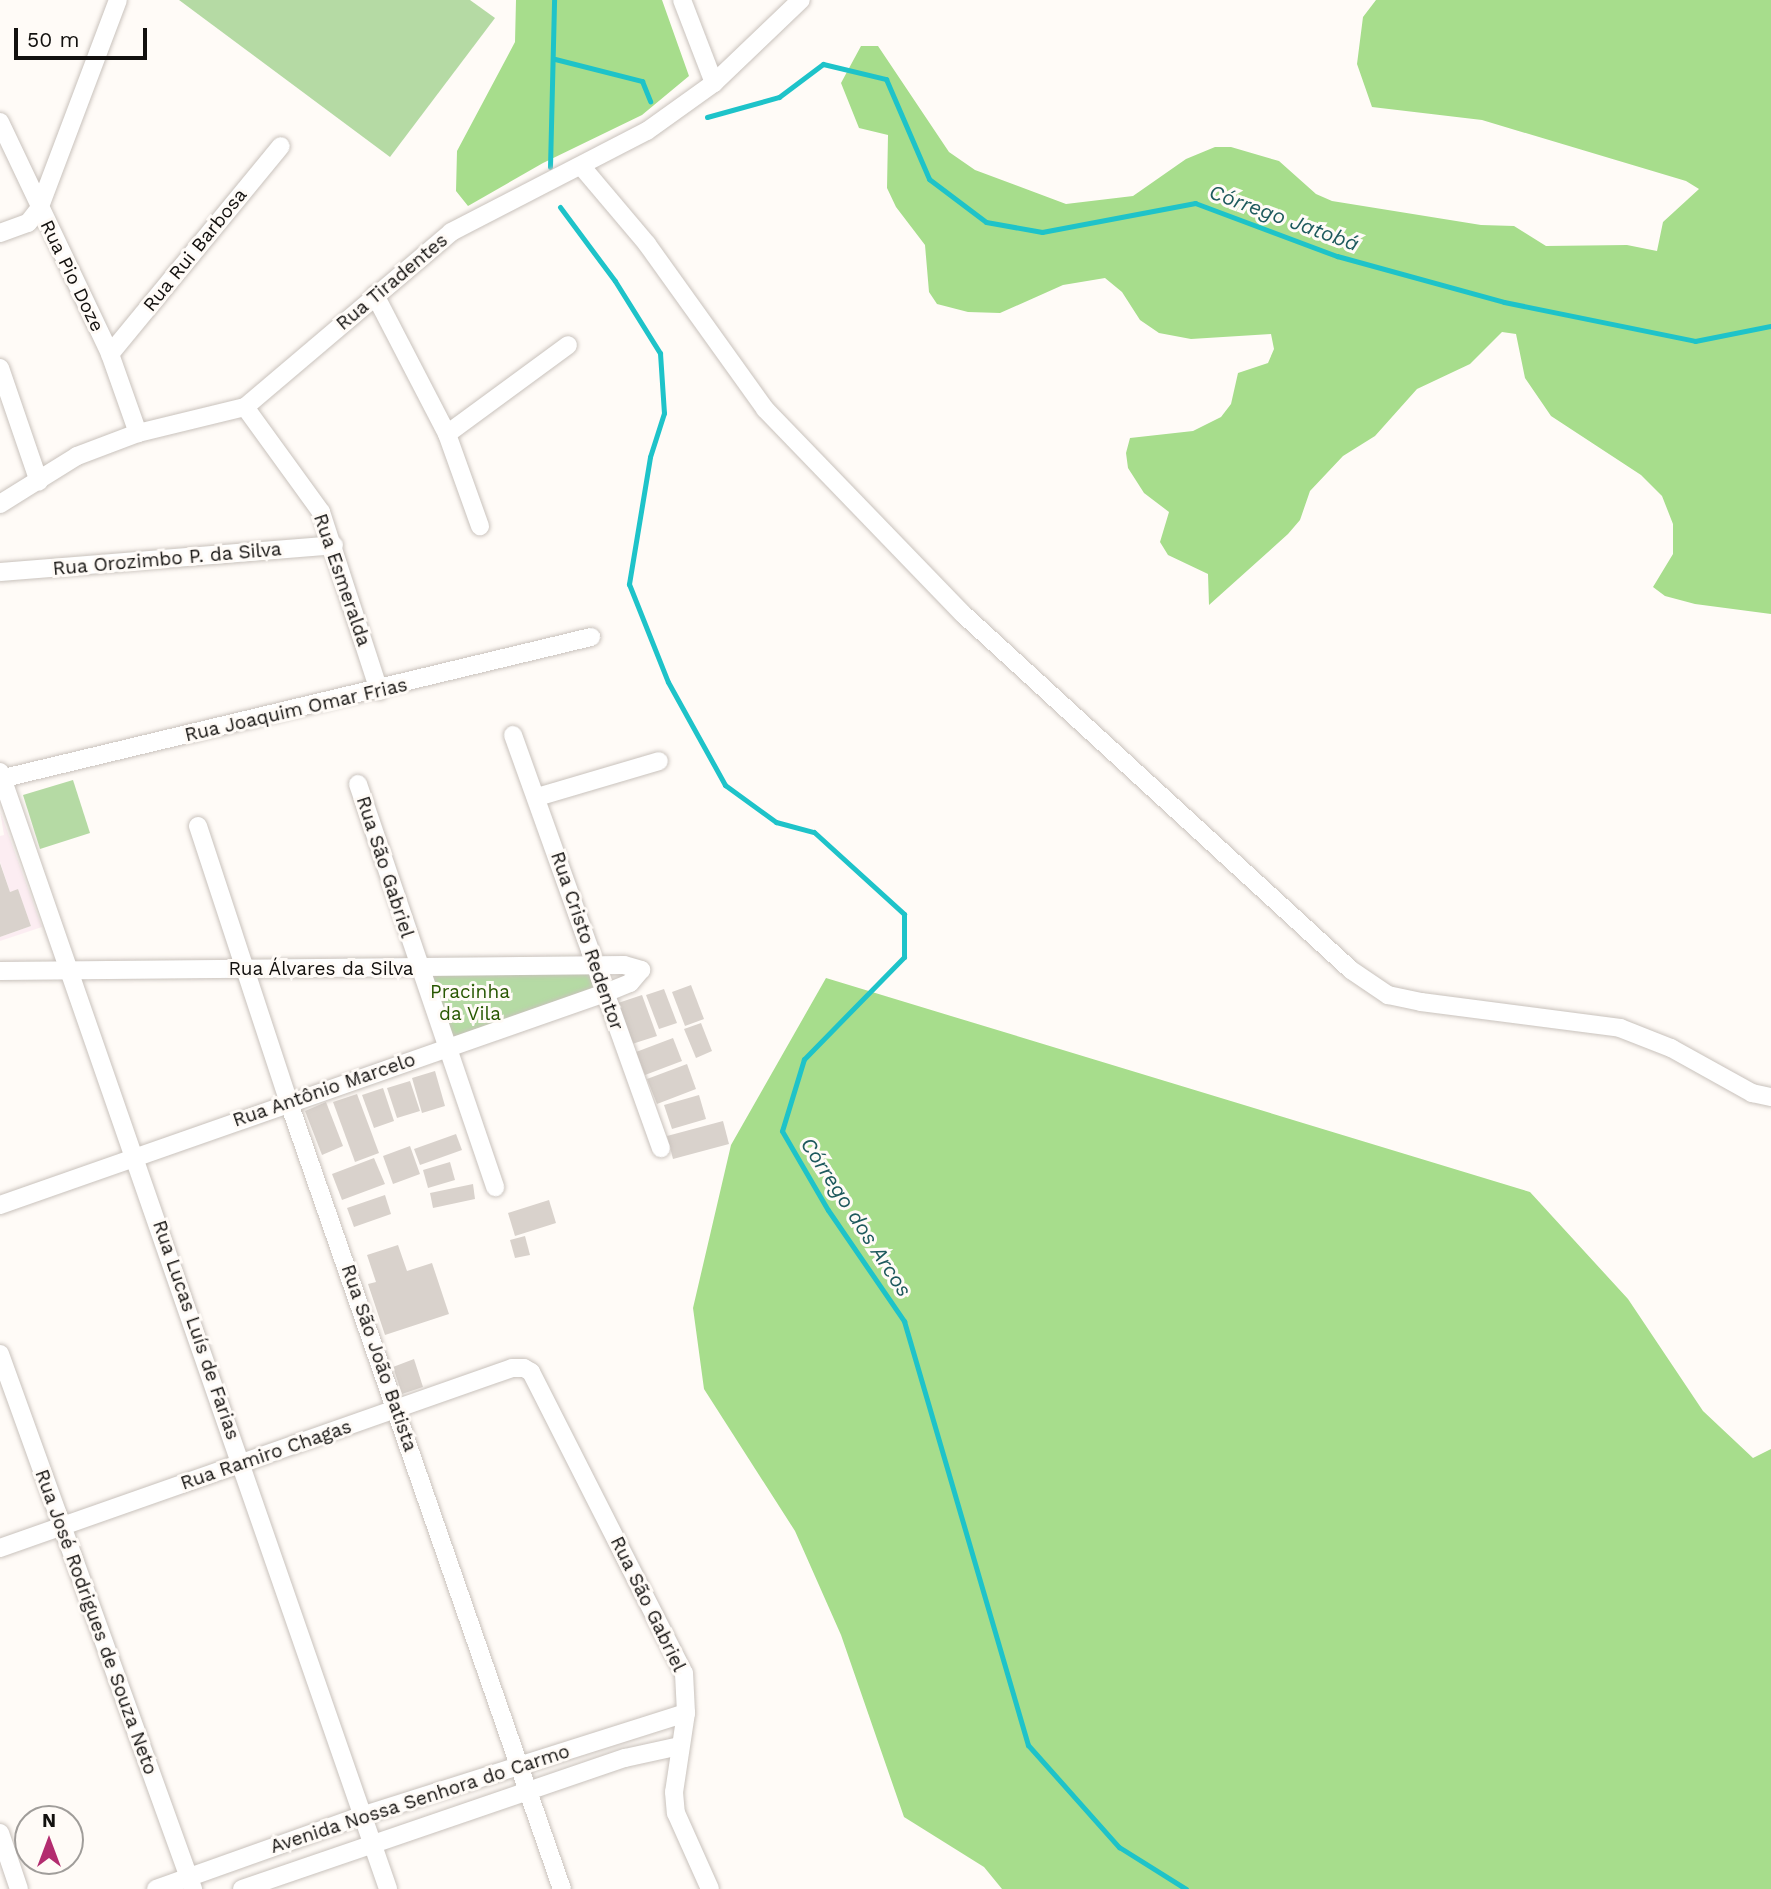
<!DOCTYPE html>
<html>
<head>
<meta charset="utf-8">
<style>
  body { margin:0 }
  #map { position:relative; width:1771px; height:1889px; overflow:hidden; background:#fffbf7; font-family:"Work Sans",sans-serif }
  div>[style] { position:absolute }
  .education>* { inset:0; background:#fcedf2 }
  .green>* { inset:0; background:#b5daa4 }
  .forest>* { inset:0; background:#a7dd8c }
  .stream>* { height:5px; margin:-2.5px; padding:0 2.5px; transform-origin:2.5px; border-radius:2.5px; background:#1ec3c9 }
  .building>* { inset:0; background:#d9d2cc }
  .roads { filter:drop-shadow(0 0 2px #c9c2bc) drop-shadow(0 0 2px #c9c2bc) }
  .minor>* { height:18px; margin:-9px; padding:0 9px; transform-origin:9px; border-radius:9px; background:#fff }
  span { translate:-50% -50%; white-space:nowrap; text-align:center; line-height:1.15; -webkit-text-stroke:6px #fffbf7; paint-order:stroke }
  .street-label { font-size:19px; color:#12100e }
  .park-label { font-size:19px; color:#275700 }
  .water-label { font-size:21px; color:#1e5a5d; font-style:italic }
  .north { position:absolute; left:14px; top:1805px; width:70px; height:70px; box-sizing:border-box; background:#fffbf7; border:2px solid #a09d9a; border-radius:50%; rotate:0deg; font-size:19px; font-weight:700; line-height:28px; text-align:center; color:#12100e }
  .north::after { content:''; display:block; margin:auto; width:24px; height:32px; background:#b32c6f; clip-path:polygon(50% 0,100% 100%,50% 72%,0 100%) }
  .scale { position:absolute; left:14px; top:28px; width:133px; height:32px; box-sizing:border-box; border:4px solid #12100e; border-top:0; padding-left:9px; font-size:21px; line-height:24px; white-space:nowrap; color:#12100e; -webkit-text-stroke:5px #fffbf7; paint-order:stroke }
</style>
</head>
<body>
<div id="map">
  <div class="education">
    <div style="clip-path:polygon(0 811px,42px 927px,0 941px,0 937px,31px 926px,18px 890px,10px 892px,0 862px,0 836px,4px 835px)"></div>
  </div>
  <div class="green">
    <div style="clip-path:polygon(179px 0,470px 0,495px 18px,390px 157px)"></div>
    <div style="clip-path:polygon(73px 780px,90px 833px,40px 849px,23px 795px)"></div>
    <div style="clip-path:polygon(592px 972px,595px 990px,452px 1038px,432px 975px)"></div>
  </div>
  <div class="forest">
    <div style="clip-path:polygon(516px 0,662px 0,689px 76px,642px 115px,543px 163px,468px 206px,456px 191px,457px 151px,515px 42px)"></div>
    <div style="clip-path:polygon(1376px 0,1771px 0,1771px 614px,1695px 604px,1665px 596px,1653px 587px,1673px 554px,1673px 524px,1662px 496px,1641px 475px,1551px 416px,1525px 378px,1516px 334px,1502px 332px,1470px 364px,1417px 389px,1375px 436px,1343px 456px,1310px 491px,1300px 520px,1288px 534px,1209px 605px,1208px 574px,1168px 555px,1160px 542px,1169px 512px,1144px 493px,1128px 468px,1126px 453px,1130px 438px,1193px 431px,1221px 417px,1231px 404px,1238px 373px,1268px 363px,1274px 349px,1271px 334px,1191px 339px,1159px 333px,1140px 320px,1122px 292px,1105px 278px,1063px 285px,1000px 313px,968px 312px,937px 304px,929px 292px,925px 245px,896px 207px,887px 188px,888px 135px,859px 128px,841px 83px,861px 46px,878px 46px,949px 152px,975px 170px,1066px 204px,1133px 196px,1186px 159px,1215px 147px,1231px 147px,1279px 161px,1316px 194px,1332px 201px,1481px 225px,1514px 226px,1546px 246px,1627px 245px,1657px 251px,1663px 222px,1699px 189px,1686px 181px,1482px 120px,1372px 107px,1357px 64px,1363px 17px)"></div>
    <div style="clip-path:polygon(826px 978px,1530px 1192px,1628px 1299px,1703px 1411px,1753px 1458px,1771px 1449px,1771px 1889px,1002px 1889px,984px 1867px,904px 1817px,841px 1635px,795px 1531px,704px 1389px,693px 1308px,731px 1145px)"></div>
  </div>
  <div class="stream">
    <div style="left:555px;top:59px;width:90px;rotate:14.2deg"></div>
    <div style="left:642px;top:81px;width:22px;rotate:68deg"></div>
    <div style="left:707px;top:117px;width:75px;rotate:-15.5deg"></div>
    <div style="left:779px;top:97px;width:55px;rotate:-36.9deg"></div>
    <div style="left:823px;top:64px;width:65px;rotate:13.4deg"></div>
    <div style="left:886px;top:79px;width:109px;rotate:66.7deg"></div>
    <div style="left:929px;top:179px;width:71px;rotate:37deg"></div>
    <div style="left:986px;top:222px;width:57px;rotate:10.1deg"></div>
    <div style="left:1042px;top:232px;width:156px;rotate:-10.7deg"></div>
    <div style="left:1195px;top:203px;width:152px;rotate:20.5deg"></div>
    <div style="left:1337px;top:256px;width:173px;rotate:15.4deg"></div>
    <div style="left:1504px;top:302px;width:195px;rotate:11.5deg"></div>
    <div style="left:1695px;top:341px;width:77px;rotate:-11.2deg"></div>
    <div style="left:550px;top:167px;width:167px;rotate:-88.6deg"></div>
    <div style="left:560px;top:207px;width:92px;rotate:53.4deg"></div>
    <div style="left:615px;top:281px;width:85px;rotate:58deg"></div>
    <div style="left:660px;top:353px;width:60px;rotate:86.2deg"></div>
    <div style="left:664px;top:413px;width:46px;rotate:107.7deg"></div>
    <div style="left:650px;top:457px;width:129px;rotate:99.4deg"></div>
    <div style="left:629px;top:584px;width:105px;rotate:68.3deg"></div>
    <div style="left:668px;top:682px;width:118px;rotate:61deg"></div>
    <div style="left:725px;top:785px;width:63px;rotate:36deg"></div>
    <div style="left:776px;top:822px;width:39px;rotate:15deg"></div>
    <div style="left:814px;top:832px;width:122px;rotate:42.3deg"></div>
    <div style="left:904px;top:914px;width:43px;rotate:90deg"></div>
    <div style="left:904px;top:957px;width:143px;rotate:134.4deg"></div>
    <div style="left:804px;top:1059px;width:75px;rotate:107deg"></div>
    <div style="left:782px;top:1131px;width:91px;rotate:59.8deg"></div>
    <div style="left:828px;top:1210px;width:135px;rotate:55.6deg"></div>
    <div style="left:904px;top:1321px;width:442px;rotate:73.7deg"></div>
    <div style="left:1028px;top:1745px;width:137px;rotate:48.3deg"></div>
    <div style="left:1119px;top:1847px;width:79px;rotate:32.1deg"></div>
  </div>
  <div class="building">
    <div style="clip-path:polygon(0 863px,10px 892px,18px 889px,31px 926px,0 937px)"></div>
    <div style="clip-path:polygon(691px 985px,704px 1019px,685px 1026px,672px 992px)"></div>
    <div style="clip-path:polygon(664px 989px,677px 1023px,659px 1029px,646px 995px)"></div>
    <div style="clip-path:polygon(642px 995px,657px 1036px,632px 1044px,618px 1003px)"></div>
    <div style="clip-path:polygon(701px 1023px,712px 1051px,696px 1058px,684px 1029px)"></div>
    <div style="clip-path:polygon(673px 1038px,682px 1061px,645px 1075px,636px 1052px)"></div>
    <div style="clip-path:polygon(687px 1064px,696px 1089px,657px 1104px,647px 1079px)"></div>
    <div style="clip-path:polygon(435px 1071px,445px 1106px,422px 1113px,412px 1078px)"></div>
    <div style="clip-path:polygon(410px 1081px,420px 1111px,397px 1118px,387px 1088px)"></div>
    <div style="clip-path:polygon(383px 1088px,394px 1121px,374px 1128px,362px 1095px)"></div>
    <div style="clip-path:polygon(357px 1094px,379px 1153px,355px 1162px,333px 1102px)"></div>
    <div style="clip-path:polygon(699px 1095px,706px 1119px,672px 1129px,664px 1105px)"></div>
    <div style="clip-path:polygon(326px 1102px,343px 1146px,322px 1155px,305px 1111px)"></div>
    <div style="clip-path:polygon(723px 1121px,729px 1144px,673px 1159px,667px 1136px)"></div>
    <div style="clip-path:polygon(456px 1134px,462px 1150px,420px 1165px,414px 1149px)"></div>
    <div style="clip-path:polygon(410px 1146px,420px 1174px,393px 1184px,383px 1156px)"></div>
    <div style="clip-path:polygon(374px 1158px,385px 1184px,342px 1200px,332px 1174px)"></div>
    <div style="clip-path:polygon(450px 1162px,455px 1180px,428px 1188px,423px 1170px)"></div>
    <div style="clip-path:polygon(473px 1184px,475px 1199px,433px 1208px,430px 1193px)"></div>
    <div style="clip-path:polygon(385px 1195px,391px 1214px,354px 1227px,347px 1208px)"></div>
    <div style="clip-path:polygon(549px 1200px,556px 1223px,515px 1236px,508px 1213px)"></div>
    <div style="clip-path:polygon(525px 1236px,530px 1255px,515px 1258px,510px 1240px)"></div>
    <div style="clip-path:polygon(398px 1245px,407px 1271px,432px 1263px,449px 1314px,385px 1335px,368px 1284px,376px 1282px,367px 1255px)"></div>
    <div style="clip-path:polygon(414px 1359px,423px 1387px,402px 1394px,393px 1367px)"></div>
  </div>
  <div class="roads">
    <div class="minor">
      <div style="left:682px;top:0;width:89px;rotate:68.9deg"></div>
      <div style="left:0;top:122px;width:257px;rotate:64.6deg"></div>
      <div style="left:110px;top:354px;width:84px;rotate:70.5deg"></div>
      <div style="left:582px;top:167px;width:101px;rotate:49.8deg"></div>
      <div style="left:647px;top:244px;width:203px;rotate:54.4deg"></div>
      <div style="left:765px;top:409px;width:284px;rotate:46deg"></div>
      <div style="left:962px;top:613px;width:528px;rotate:42.54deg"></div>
      <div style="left:1351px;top:970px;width:45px;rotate:34deg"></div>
      <div style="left:1388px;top:995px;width:34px;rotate:12deg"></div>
      <div style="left:1421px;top:1002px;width:201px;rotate:7.4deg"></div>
      <div style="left:1620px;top:1028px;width:55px;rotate:21.4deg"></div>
      <div style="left:1671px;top:1048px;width:93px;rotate:29.1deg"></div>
      <div style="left:1752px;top:1093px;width:19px;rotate:12deg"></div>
      <div style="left:0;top:233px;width:30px;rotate:-20deg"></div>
      <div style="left:28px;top:223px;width:18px;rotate:-52deg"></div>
      <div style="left:39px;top:209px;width:223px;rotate:-69.3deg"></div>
      <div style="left:375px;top:295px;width:157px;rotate:62.6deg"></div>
      <div style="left:447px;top:434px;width:98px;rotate:70.3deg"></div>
      <div style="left:110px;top:354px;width:269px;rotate:-50.6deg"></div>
      <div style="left:0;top:368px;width:120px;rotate:71.1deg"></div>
      <div style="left:245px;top:407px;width:130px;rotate:54.1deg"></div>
      <div style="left:321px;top:512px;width:188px;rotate:72deg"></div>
      <div style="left:447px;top:434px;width:150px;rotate:-36.3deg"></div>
      <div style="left:0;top:504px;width:91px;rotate:-31.9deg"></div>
      <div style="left:77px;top:456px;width:65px;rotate:-20.7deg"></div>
      <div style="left:138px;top:433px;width:110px;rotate:-13.7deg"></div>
      <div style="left:245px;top:407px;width:270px;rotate:-40.3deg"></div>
      <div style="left:451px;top:232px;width:220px;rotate:-27.3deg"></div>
      <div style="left:647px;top:131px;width:82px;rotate:-35.6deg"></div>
      <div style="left:714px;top:83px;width:120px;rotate:-43.7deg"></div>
      <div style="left:0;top:572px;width:335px;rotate:-4.6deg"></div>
      <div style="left:513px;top:735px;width:439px;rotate:70.3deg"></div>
      <div style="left:0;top:772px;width:1182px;rotate:70.84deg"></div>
      <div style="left:0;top:779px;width:608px;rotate:-13.51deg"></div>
      <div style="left:358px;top:784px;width:426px;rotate:71.2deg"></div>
      <div style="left:537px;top:797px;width:127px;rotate:-16.4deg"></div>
      <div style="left:198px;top:826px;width:292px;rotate:71.8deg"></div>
      <div style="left:289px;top:1103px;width:832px;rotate:70.85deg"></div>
      <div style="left:0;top:971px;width:624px;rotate:-0.55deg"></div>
      <div style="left:624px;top:965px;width:18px;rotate:16deg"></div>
      <div style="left:641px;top:970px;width:17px;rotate:130deg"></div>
      <div style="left:630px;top:983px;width:27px;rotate:158deg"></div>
      <div style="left:605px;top:993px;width:641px;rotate:160.69deg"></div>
      <div style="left:0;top:1354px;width:569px;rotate:70.16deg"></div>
      <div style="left:0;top:1548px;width:543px;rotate:-19.37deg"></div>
      <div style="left:512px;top:1368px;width:12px"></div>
      <div style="left:524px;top:1368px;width:8px;rotate:30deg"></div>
      <div style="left:531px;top:1372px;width:338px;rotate:63.1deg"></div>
      <div style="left:684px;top:1673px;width:40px;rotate:87.1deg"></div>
      <div style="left:686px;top:1713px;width:80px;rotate:98.6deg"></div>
      <div style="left:674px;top:1792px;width:21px;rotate:85deg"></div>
      <div style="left:676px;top:1813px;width:83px;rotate:65.9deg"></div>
      <div style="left:0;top:1833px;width:59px;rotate:71.3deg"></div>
      <div style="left:156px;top:1889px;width:221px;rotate:-19.6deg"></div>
      <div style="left:364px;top:1815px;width:338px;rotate:-17.6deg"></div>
      <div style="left:242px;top:1889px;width:405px;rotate:-18.9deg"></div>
      <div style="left:625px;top:1758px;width:56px;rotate:-12.3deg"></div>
    </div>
  </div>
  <div class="street-label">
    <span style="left:195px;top:250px;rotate:-51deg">Rua Rui Barbosa</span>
    <span style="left:72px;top:276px;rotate:64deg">Rua Pio Doze</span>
    <span style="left:392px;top:282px;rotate:-40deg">Rua Tiradentes</span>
    <span style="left:167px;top:559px;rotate:-5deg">Rua Orozimbo P. da Silva</span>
    <span style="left:342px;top:580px;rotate:71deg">Rua Esmeralda</span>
    <span style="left:296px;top:710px;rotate:-13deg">Rua Joaquim Omar Frias</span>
    <span style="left:385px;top:867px;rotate:72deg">Rua São Gabriel</span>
    <span style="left:587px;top:941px;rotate:71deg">Rua Cristo Redentor</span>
    <span style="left:321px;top:969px">Rua Álvares da Silva</span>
    <span style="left:324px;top:1090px;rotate:-19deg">Rua Antônio Marcelo</span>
    <span style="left:196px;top:1330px;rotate:71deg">Rua Lucas Luís de Farias</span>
    <span style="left:379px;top:1358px;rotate:71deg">Rua São João Batista</span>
    <span style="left:266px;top:1455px;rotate:-19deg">Rua Ramiro Chagas</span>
    <span style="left:648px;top:1604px;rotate:64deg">Rua São Gabriel</span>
    <span style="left:96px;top:1622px;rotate:70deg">Rua José Rodrigues de Souza Neto</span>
    <span style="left:420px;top:1799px;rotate:-18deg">Avenida Nossa Senhora do Carmo</span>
  </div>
  <div class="park-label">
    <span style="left:470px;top:1003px">Pracinha<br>da Vila</span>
  </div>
  <div class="water-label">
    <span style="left:1284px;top:218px;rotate:20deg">Córrego Jatobá</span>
    <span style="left:856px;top:1217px;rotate:57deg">Córrego dos Arcos</span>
  </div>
  <div class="north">N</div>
  <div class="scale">50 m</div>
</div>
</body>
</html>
